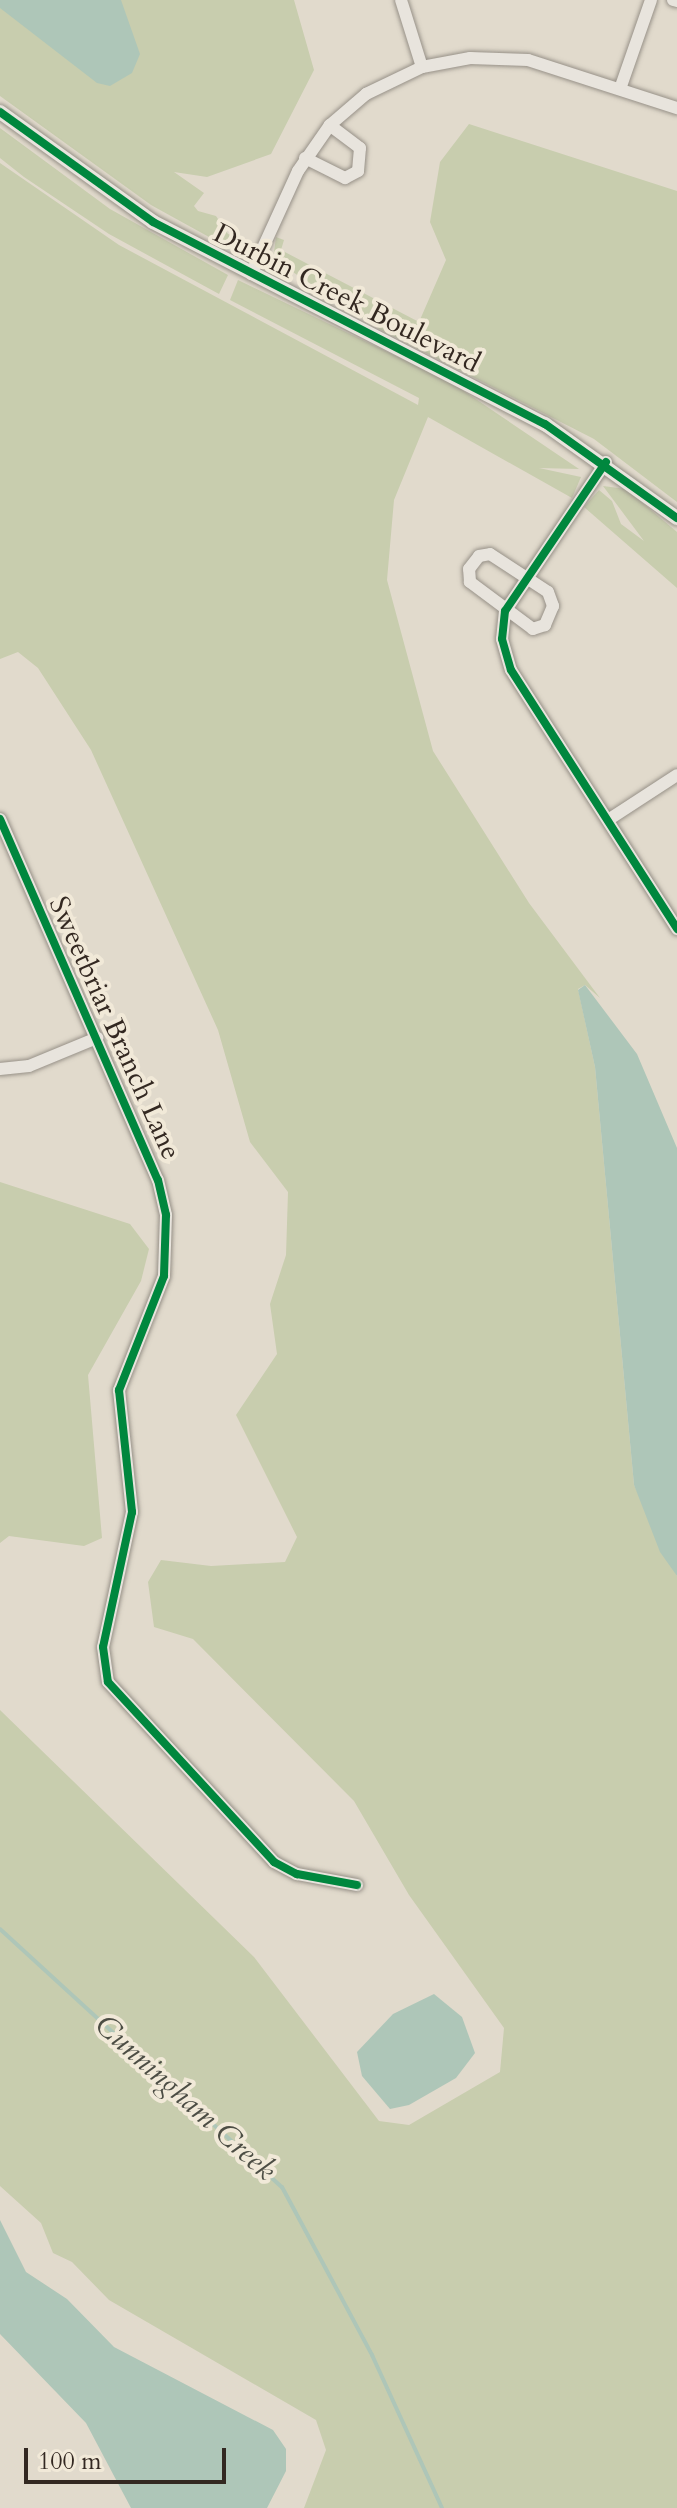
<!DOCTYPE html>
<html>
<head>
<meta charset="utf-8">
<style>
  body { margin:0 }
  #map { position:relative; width:677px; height:2508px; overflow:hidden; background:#e1dacc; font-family:Cardo,serif }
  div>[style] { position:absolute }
  .green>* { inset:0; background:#c8cdae }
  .water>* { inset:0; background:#aec6b8 }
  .stream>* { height:4px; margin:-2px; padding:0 2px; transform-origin:2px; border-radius:2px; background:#aec6b8 }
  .roads { filter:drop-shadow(0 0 2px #979188) drop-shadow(0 0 2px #979188) }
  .minor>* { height:12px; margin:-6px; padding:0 6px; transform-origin:6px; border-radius:6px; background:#e8e4dd }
  .tertiary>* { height:14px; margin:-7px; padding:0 7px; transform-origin:7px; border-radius:7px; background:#e8e4dd }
  .cycleway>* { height:8px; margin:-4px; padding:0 4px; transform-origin:4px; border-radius:4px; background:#00873e }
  span { translate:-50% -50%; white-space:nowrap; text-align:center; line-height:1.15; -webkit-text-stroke:8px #f1e9d8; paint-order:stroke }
  .street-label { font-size:28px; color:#332821 }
  .water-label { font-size:30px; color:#4c4d44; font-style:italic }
  .scale { position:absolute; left:24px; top:2448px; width:202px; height:36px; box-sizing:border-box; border:4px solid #332821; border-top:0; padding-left:10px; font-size:24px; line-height:28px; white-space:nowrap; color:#332821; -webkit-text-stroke:6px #f1e9d8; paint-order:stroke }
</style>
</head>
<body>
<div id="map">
  <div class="green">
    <div style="clip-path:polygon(0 0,294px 0,314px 70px,271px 154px,207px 177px,174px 172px,204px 193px,194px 206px,198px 211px,216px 216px,228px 234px,244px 239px,238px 253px,151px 205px,0 96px)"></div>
    <div style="clip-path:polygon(469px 124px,677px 191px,677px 502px,594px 439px,381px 330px,273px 259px,276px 237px,284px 240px,281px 250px,419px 322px,446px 260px,430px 222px,440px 162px)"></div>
    <div style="clip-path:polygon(0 128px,110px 209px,228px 275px,219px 294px,109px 234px,24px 177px,0 158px)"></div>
    <div style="clip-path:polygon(0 163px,119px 245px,418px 405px,419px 398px,230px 300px,238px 280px,452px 383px,579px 469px,539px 468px,581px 477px,572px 498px,428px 417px,394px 500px,387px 580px,433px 751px,529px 903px,600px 998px,585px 985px,578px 989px,595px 1067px,634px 1485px,677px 1576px,677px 2508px,304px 2508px,326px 2450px,316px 2420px,109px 2300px,72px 2262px,53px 2253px,41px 2223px,0 2186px,0 1710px,254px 1957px,379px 2121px,409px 2125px,500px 2072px,504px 2028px,409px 1895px,354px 1801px,193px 1639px,154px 1627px,148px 1582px,161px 1560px,211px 1566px,285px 1562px,297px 1537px,236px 1415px,277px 1354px,270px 1304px,286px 1255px,288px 1192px,250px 1142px,218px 1030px,91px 750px,38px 668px,18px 652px,0 659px)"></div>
    <div style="clip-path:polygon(603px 486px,626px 489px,677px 532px,677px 588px,584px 507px,599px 490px,612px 501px,621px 524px,644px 541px)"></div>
    <div style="clip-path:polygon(0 1182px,130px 1224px,149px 1249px,141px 1281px,88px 1375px,102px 1538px,84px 1546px,9px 1536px,0 1543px)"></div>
  </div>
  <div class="water">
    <div style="clip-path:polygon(0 0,121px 0,140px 54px,132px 73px,110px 86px,97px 83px,0 8px)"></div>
    <div style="clip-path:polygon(585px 985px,637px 1054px,677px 1148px,677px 1576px,660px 1552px,634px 1485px,595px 1067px,578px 990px)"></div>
    <div style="clip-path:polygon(434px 1994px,462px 2017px,475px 2053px,456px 2078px,409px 2105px,390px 2109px,362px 2076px,357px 2052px,393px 2014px)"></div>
    <div style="clip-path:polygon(0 2220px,26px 2272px,67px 2299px,114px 2347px,273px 2430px,286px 2449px,286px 2471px,267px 2508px,131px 2508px,86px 2423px,0 2334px)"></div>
  </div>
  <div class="stream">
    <div style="left:0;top:1929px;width:382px;rotate:42.5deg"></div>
    <div style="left:282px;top:2187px;width:191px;rotate:61.8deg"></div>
    <div style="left:372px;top:2355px;width:168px;rotate:65.4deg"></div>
  </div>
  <div class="roads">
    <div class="minor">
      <div style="left:401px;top:0;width:70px;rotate:72.6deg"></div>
      <div style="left:673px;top:0;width:4px;rotate:14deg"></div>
      <div style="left:620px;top:89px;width:94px;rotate:-70.8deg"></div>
      <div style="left:305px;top:158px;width:45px;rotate:26.6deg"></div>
      <div style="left:345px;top:178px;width:15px;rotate:-28deg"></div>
      <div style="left:358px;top:171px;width:23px;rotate:-85deg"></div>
      <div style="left:360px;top:148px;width:38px;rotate:-143deg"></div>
      <div style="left:251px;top:274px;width:113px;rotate:-65.5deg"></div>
      <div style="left:298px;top:171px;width:56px;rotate:-55.2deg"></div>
      <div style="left:330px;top:125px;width:48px;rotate:-40.7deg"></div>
      <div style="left:366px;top:94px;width:62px;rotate:-25.7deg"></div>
      <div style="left:422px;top:67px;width:49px;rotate:-10.6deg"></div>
      <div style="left:470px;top:58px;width:58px;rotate:2deg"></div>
      <div style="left:528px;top:60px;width:157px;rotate:17.9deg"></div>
      <div style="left:606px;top:462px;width:180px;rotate:124.1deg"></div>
      <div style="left:505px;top:611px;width:28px;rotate:96deg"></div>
      <div style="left:502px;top:639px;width:32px;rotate:74deg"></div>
      <div style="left:511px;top:670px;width:308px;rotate:57.3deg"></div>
      <div style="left:490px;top:554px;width:69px;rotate:33.2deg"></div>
      <div style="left:548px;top:592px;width:15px;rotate:70deg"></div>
      <div style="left:553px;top:606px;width:21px;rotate:113deg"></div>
      <div style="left:545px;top:625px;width:13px;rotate:162deg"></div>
      <div style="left:533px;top:629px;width:79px;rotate:-143.3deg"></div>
      <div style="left:470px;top:582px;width:13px;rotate:-94deg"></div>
      <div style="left:469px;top:569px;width:16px;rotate:-52deg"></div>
      <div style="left:479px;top:556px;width:11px;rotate:-10deg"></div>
      <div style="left:0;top:819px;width:394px;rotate:66.4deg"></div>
      <div style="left:158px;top:1180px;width:36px;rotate:77deg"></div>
      <div style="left:166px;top:1215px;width:61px;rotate:91.9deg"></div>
      <div style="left:164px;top:1276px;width:123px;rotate:111.5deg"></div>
      <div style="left:119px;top:1390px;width:123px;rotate:83.9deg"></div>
      <div style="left:132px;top:1512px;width:138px;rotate:102.1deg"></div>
      <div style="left:103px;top:1647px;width:35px;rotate:82deg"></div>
      <div style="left:108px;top:1682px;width:245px;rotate:47.3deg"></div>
      <div style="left:274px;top:1862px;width:26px;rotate:28deg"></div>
      <div style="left:297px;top:1874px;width:61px;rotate:10.4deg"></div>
      <div style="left:608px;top:820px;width:82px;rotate:-33.1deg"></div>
      <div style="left:0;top:1069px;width:29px;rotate:-6deg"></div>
      <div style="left:29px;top:1066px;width:74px;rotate:-22.4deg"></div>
    </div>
    <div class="tertiary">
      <div style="left:0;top:112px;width:188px;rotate:35.7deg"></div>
      <div style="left:153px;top:222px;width:441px;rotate:27.3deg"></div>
      <div style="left:545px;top:424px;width:162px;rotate:35.5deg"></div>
    </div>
  </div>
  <div class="cycleway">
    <div style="left:0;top:112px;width:188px;rotate:35.7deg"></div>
    <div style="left:153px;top:222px;width:441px;rotate:27.3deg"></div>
    <div style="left:545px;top:424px;width:162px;rotate:35.5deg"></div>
    <div style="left:606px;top:462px;width:180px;rotate:124.1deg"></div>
    <div style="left:505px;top:611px;width:28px;rotate:96deg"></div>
    <div style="left:502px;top:639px;width:32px;rotate:74deg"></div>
    <div style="left:511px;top:670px;width:308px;rotate:57.3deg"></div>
    <div style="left:0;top:819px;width:394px;rotate:66.4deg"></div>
    <div style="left:158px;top:1180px;width:36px;rotate:77deg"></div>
    <div style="left:166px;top:1215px;width:61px;rotate:91.9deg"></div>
    <div style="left:164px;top:1276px;width:123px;rotate:111.5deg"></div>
    <div style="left:119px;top:1390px;width:123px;rotate:83.9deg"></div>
    <div style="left:132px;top:1512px;width:138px;rotate:102.1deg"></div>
    <div style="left:103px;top:1647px;width:35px;rotate:82deg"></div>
    <div style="left:108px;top:1682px;width:245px;rotate:47.3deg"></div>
    <div style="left:274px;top:1862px;width:26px;rotate:28deg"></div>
    <div style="left:297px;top:1874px;width:61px;rotate:10.4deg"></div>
  </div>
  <div class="street-label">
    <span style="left:347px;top:298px;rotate:27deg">Durbin Creek Boulevard</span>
    <span style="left:115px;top:1028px;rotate:66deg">Sweetbriar Branch Lane</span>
  </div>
  <div class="water-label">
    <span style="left:185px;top:2098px;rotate:42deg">Cunningham Creek</span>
  </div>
  <div class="scale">100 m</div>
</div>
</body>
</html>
